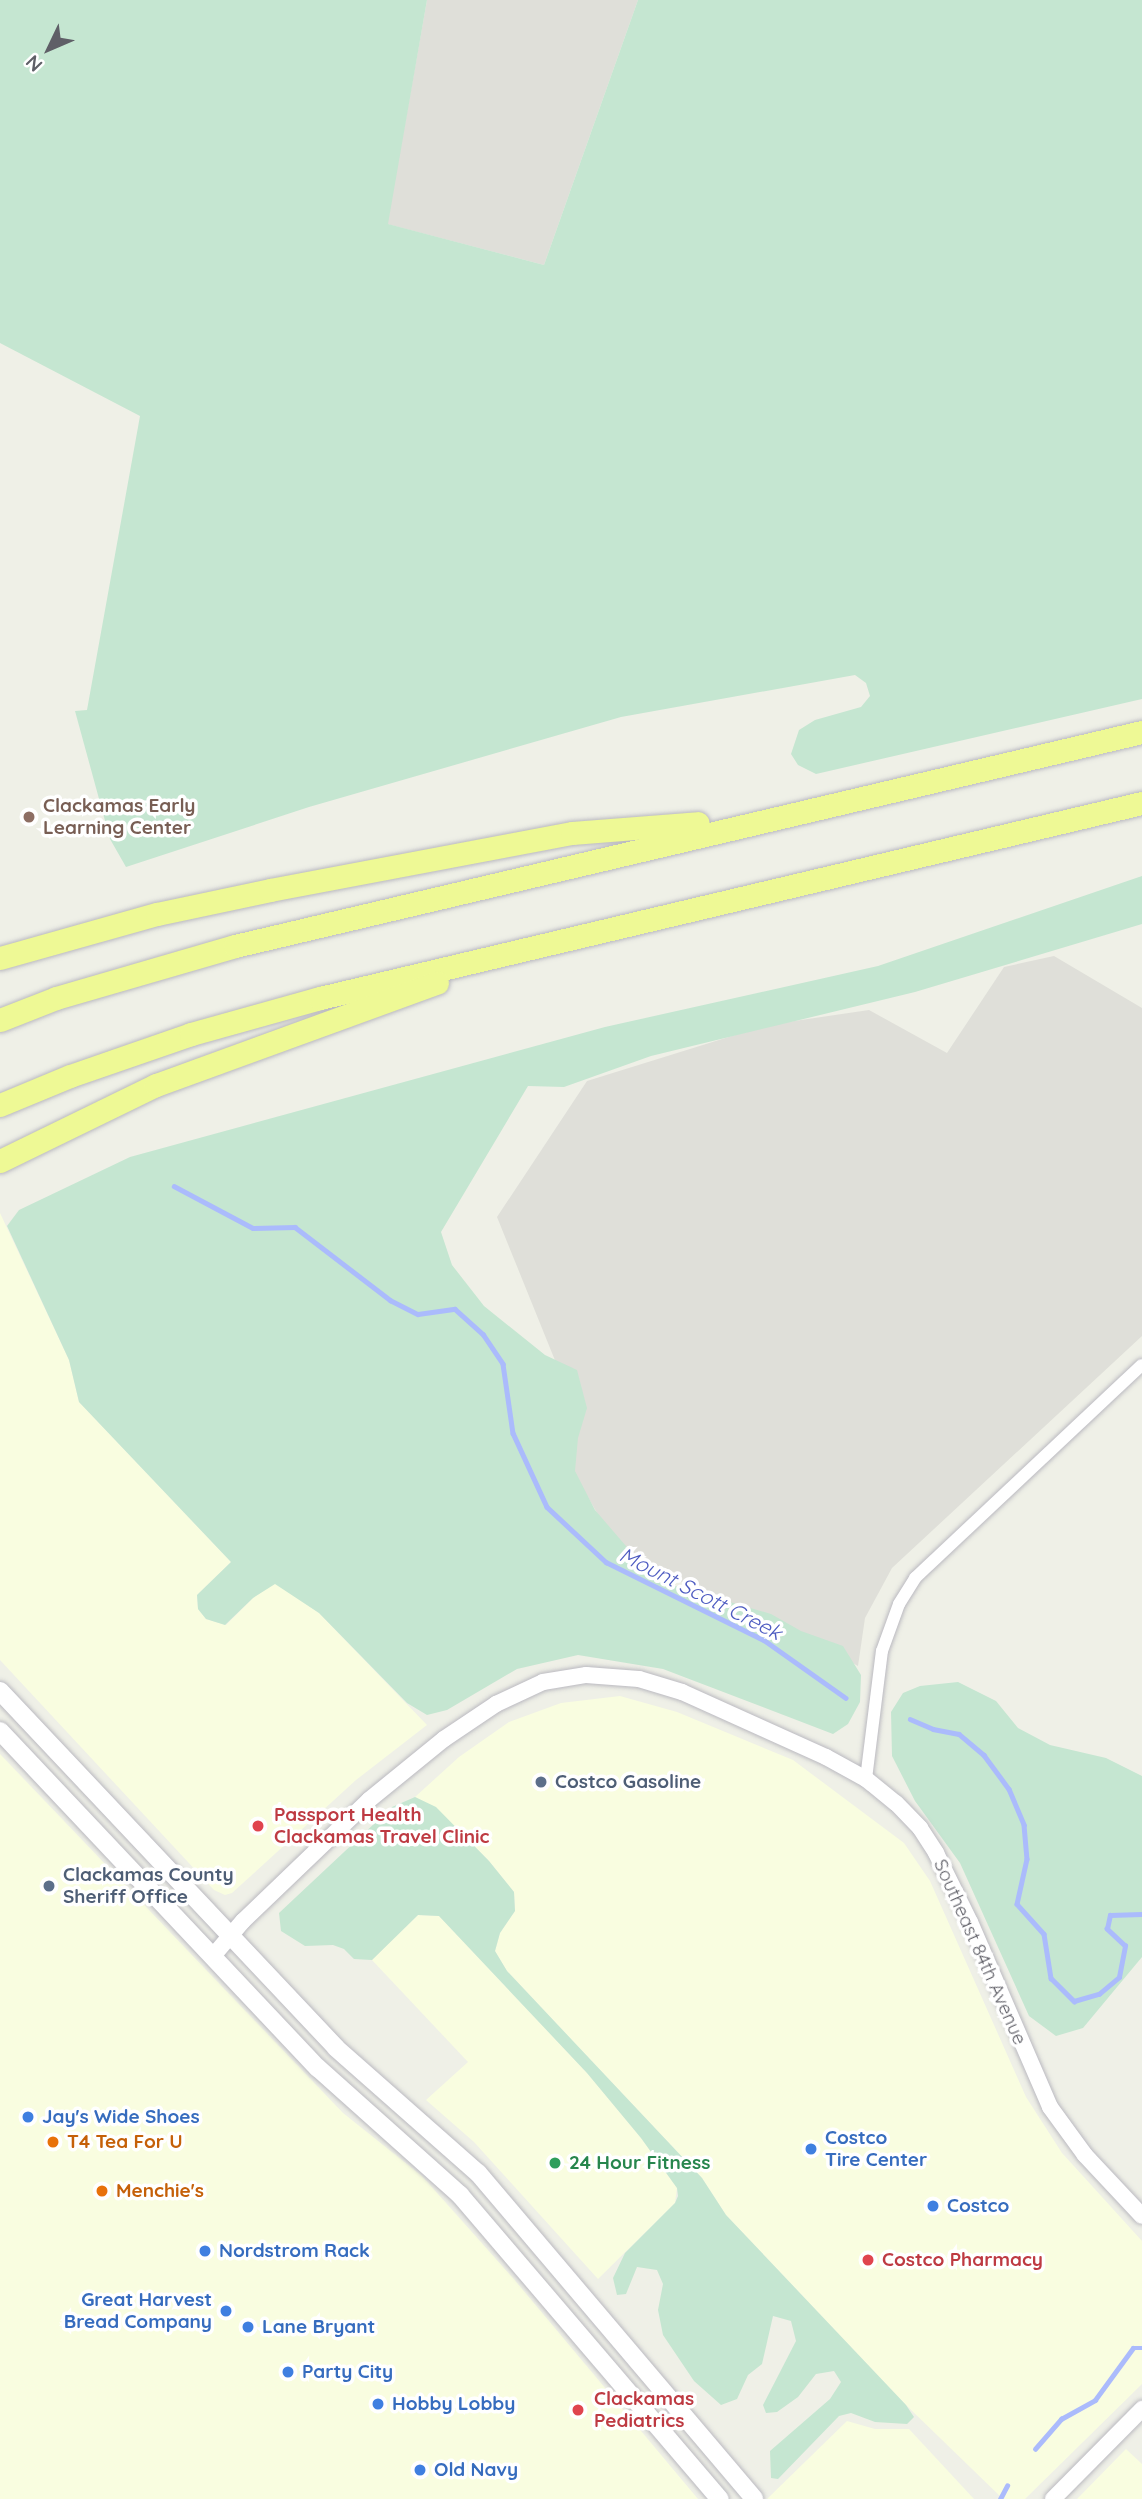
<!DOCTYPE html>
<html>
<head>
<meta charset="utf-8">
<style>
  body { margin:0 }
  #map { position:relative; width:1142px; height:2499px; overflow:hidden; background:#eff0e7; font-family:Quicksand,sans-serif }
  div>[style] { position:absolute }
  .commercial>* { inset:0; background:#f9fde0 }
  .industrial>* { inset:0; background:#dfdfd9 }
  .green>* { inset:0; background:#c5e6d1 }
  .stream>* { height:4.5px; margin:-2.25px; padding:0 2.25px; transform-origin:2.25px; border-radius:2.25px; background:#abbbfc }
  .roads { filter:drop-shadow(0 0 2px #bab9c0) drop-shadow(0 0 2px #bab9c0) }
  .minor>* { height:12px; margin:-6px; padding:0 6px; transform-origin:6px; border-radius:6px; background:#fff }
  .tertiary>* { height:16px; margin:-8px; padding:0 8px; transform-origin:8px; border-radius:8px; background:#fff }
  .secondary>* { height:18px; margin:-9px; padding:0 9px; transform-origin:9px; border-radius:9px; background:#fff }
  .motorway>* { height:23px; margin:-11.5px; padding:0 11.5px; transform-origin:11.5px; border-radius:11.5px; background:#eef995 }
  .dots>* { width:19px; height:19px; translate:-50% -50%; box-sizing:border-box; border:4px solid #fff; border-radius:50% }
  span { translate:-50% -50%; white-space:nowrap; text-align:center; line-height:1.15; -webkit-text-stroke:7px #fff; paint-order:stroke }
  .education-label { font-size:19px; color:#785e54; font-weight:700 }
  .left { translate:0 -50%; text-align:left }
  .service-label { font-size:19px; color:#4e5e75; font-weight:700 }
  .health-label { font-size:19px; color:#be3a42; font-weight:700 }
  .street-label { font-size:19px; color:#5f5f67 }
  .shop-label { font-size:19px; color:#366cbe; font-weight:700 }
  .right { translate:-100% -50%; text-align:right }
  .food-label { font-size:19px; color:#c56008; font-weight:700 }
  .leisure-label { font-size:19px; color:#27864d; font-weight:700 }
  .water-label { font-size:21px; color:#4d5bc1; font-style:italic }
  .north { position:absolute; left:14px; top:14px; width:70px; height:70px; -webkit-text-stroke:5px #fff; paint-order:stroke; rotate:226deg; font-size:19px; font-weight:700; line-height:28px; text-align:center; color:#5f5f67 }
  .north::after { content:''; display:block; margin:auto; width:24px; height:32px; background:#5f5f67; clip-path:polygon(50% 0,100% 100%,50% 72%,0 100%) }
</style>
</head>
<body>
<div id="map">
  <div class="commercial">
    <div style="clip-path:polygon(0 1213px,69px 1360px,79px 1402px,231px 1562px,197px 1595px,198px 1609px,206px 1619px,226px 1625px,253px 1598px,275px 1583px,319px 1613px,427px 1725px,356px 1780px,232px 1893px,225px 1895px,214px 1890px,0 1660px)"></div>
    <div style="clip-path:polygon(620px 1696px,677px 1712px,793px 1760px,904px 1843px,930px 1881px,1026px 2097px,1062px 2153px,1142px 2241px,1142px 2384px,1025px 2499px,1003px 2499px,906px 2405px,726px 2215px,702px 2178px,507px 1971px,495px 1951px,500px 1933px,515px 1911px,514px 1892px,489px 1861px,436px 1808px,415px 1797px,459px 1757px,509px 1722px,561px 1703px)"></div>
    <div style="clip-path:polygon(0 1754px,343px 2113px,422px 2176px,513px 2278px,698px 2499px,0 2499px)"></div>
    <div style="clip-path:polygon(418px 1915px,439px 1916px,587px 2073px,641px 2138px,677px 2188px,675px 2203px,598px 2279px,474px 2142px,426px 2100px,468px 2062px,372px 1960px)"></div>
    <div style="clip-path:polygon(847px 2421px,875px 2429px,909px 2429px,974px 2499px,767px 2499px)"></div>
    <div style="clip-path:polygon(1126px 2449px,1142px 2464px,1142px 2499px,1077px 2499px)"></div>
  </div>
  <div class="industrial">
    <div style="clip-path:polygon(427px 0,638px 0,544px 265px,387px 224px)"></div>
    <div style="clip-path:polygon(1054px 956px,1142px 1008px,1142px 1336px,892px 1568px,865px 1618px,858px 1666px,796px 1631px,642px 1565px,615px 1544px,552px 1435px,567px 1390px,497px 1217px,587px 1081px,767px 1025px,869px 1010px,947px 1053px,1004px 967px)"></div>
  </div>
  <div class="green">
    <div style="clip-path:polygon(0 0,427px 0,388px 224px,544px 265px,638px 0,1142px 0,1142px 699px,816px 774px,798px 765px,791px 754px,799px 730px,815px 720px,861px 707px,870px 696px,866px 683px,855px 675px,621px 717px,309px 807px,126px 867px,110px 839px,75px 711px,87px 710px,140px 416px,0 343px)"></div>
    <div style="clip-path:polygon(1142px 876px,1142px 924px,915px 992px,651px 1056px,564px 1087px,528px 1086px,441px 1232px,452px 1265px,484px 1306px,545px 1355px,577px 1370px,587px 1408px,578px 1438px,575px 1471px,595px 1510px,632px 1553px,665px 1583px,771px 1614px,801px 1631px,843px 1646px,861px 1675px,860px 1702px,848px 1724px,833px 1734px,663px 1669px,578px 1655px,517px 1669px,447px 1710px,427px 1715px,407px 1703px,319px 1613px,275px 1584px,253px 1598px,225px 1625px,206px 1619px,198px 1609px,197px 1595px,231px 1562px,79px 1402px,69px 1360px,7px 1226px,19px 1210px,130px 1157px,605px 1027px,878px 966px)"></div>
    <div style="clip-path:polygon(958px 1682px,996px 1701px,1018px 1728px,1050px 1745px,1106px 1758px,1142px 1776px,1142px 1957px,1083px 2028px,1056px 2036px,1029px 2016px,960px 1863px,915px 1801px,892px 1756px,891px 1712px,903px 1693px,920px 1686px)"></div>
    <div style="clip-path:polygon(415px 1797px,436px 1807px,489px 1861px,514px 1892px,515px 1911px,500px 1933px,495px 1951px,507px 1971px,702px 2178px,726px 2215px,906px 2405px,914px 2417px,907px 2424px,875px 2422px,851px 2413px,839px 2416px,778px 2479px,771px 2478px,770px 2451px,830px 2399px,841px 2382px,834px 2371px,816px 2374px,798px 2397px,777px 2412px,766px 2413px,763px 2405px,796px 2341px,791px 2321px,773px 2316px,762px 2364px,748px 2375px,737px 2399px,721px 2405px,694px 2381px,663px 2335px,658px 2310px,663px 2284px,657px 2270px,637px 2267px,626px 2294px,617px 2295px,613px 2278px,625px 2253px,675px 2203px,678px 2196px,677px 2188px,641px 2138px,587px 2073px,439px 1916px,418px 1915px,372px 1960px,354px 1959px,344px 1949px,333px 1945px,305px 1946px,281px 1931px,279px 1913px,392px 1807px)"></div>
  </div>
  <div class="stream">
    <div style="left:174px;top:1186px;width:89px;rotate:28deg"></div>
    <div style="left:253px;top:1228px;width:42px;rotate:-1.4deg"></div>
    <div style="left:295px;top:1227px;width:120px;rotate:37.5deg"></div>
    <div style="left:390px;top:1300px;width:31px;rotate:27deg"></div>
    <div style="left:418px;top:1314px;width:37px;rotate:-8deg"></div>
    <div style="left:455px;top:1309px;width:38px;rotate:42deg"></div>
    <div style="left:483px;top:1334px;width:36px;rotate:56deg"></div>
    <div style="left:503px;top:1364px;width:70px;rotate:81.8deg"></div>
    <div style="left:513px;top:1433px;width:81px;rotate:65.3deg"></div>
    <div style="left:547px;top:1507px;width:81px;rotate:43deg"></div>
    <div style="left:606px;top:1562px;width:176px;rotate:26.3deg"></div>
    <div style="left:764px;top:1640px;width:100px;rotate:35.3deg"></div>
    <div style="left:910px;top:1719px;width:25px;rotate:23deg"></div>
    <div style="left:933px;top:1729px;width:26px;rotate:11deg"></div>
    <div style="left:959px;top:1734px;width:33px;rotate:40deg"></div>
    <div style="left:984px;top:1755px;width:42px;rotate:53.7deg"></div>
    <div style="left:1009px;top:1789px;width:39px;rotate:67deg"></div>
    <div style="left:1024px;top:1825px;width:34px;rotate:85deg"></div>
    <div style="left:1027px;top:1859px;width:46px;rotate:102.5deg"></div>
    <div style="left:1017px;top:1904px;width:40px;rotate:48deg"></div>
    <div style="left:1044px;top:1934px;width:45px;rotate:81deg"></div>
    <div style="left:1051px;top:1978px;width:33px;rotate:45deg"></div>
    <div style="left:1074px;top:2001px;width:26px;rotate:-16deg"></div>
    <div style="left:1099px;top:1994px;width:26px;rotate:-40deg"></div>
    <div style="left:1119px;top:1977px;width:32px;rotate:-79deg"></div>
    <div style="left:1125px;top:1946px;width:25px;rotate:-137deg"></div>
    <div style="left:1107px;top:1929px;width:14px;rotate:-78deg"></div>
    <div style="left:1110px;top:1915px;width:32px;rotate:-2deg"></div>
    <div style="left:1035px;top:2449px;width:40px;rotate:-49deg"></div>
    <div style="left:1061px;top:2419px;width:39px;rotate:-29deg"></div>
    <div style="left:1095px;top:2400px;width:64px;rotate:-53.8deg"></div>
    <div style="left:1133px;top:2348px;width:9px"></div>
    <div style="left:1000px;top:2499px;width:15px;rotate:-62deg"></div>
  </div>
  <div class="roads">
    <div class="minor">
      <div style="left:866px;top:1779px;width:129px;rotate:-82.9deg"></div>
      <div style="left:882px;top:1651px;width:50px;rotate:-70.1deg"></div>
      <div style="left:899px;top:1604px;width:31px;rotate:-58deg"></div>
      <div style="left:915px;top:1578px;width:311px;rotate:-43.2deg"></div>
    </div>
    <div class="tertiary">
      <div style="left:213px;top:1956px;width:46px;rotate:-49.4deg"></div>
      <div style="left:243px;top:1921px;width:175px;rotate:-43.8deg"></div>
      <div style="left:369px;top:1800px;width:97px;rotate:-39.1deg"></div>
      <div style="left:444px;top:1739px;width:63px;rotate:-33.9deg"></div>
      <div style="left:496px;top:1704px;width:52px;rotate:-25.1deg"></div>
      <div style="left:543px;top:1682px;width:44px;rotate:-9.2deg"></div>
      <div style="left:586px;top:1675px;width:53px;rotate:4.3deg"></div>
      <div style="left:639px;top:1679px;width:45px;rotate:16.8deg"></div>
      <div style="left:682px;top:1692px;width:158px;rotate:24.3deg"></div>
      <div style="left:826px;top:1757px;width:46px;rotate:28.8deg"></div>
      <div style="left:866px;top:1779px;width:38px;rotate:39deg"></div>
      <div style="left:896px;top:1803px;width:35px;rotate:46deg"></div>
      <div style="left:920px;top:1828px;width:30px;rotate:57deg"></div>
      <div style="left:936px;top:1853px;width:77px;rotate:63.8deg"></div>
      <div style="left:970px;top:1922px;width:202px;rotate:66.6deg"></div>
      <div style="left:1050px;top:2107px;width:59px;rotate:53.9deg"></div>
      <div style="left:1085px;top:2155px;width:83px;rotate:46.9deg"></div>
      <div style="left:1053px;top:2499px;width:127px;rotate:-45.3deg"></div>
    </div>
    <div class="secondary">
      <div style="left:0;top:1691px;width:490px;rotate:46.7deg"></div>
      <div style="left:336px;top:2048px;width:189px;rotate:41.4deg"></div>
      <div style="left:478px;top:2173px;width:427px;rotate:49.7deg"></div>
      <div style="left:0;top:1731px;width:463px;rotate:46.7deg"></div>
      <div style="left:318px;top:2068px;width:191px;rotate:41.8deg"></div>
      <div style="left:460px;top:2195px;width:400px;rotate:49.5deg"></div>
    </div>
    <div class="motorway">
      <div style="left:0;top:958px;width:163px;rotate:-15.7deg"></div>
      <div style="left:157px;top:914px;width:116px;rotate:-12deg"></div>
      <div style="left:270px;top:890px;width:307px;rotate:-10.7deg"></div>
      <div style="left:572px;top:833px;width:126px;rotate:-4.5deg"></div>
      <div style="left:0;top:1020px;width:60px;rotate:-21.4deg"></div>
      <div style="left:56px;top:998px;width:186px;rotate:-16.2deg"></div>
      <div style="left:235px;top:946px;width:932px;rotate:-13.28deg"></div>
      <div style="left:0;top:1105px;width:76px;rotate:-22.5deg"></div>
      <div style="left:70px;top:1076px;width:128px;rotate:-19.1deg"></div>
      <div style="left:191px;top:1034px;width:134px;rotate:-15.6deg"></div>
      <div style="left:320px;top:998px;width:845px;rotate:-13.35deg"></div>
      <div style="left:0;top:1161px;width:174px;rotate:-26deg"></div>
      <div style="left:156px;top:1085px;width:299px;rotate:-20deg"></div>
    </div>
  </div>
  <div class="dots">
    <div style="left:29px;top:817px;background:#8d6e63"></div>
    <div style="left:541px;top:1782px;background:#5c6f8a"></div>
    <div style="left:258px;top:1826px;background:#e0444e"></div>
    <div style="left:49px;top:1886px;background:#5c6f8a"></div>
    <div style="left:28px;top:2117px;background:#3f7fe0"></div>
    <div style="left:53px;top:2142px;background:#e8710a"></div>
    <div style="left:811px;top:2149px;background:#3f7fe0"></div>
    <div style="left:555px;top:2163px;background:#2e9e5b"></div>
    <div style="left:102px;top:2191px;background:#e8710a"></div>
    <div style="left:933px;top:2206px;background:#3f7fe0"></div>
    <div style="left:205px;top:2251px;background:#3f7fe0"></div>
    <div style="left:868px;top:2260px;background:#e0444e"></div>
    <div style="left:226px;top:2311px;background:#3f7fe0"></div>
    <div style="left:248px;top:2327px;background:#3f7fe0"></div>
    <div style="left:288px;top:2372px;background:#3f7fe0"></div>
    <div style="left:378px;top:2404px;background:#3f7fe0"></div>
    <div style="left:578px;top:2410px;background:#e0444e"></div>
    <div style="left:420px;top:2470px;background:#3f7fe0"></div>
  </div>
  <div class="education-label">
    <span class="left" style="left:43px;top:817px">Clackamas Early<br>Learning Center</span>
  </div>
  <div class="service-label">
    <span class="left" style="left:555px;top:1782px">Costco Gasoline</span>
    <span class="left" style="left:63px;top:1886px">Clackamas County<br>Sheriff Office</span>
  </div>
  <div class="health-label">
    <span class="left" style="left:274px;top:1826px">Passport Health<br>Clackamas Travel Clinic</span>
    <span class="left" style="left:882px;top:2260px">Costco Pharmacy</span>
    <span class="left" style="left:594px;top:2410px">Clackamas<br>Pediatrics</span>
  </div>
  <div class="street-label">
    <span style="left:980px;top:1952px;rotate:66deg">Southeast 84th Avenue</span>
  </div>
  <div class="shop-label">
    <span class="left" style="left:42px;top:2117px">Jay's Wide Shoes</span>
    <span class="left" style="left:825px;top:2149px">Costco<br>Tire Center</span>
    <span class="left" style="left:947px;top:2206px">Costco</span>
    <span class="left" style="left:219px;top:2251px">Nordstrom Rack</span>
    <span class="right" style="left:212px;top:2311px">Great Harvest<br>Bread Company</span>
    <span class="left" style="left:262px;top:2327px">Lane Bryant</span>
    <span class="left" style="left:302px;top:2372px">Party City</span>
    <span class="left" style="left:392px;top:2404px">Hobby Lobby</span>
    <span class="left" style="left:434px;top:2470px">Old Navy</span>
  </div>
  <div class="food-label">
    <span class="left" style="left:67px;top:2142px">T4 Tea For U</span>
    <span class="left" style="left:116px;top:2191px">Menchie's</span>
  </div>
  <div class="leisure-label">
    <span class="left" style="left:569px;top:2163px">24 Hour Fitness</span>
  </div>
  <div class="water-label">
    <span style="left:701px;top:1593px;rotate:27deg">Mount Scott Creek</span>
  </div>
  <div class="north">N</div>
</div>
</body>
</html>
